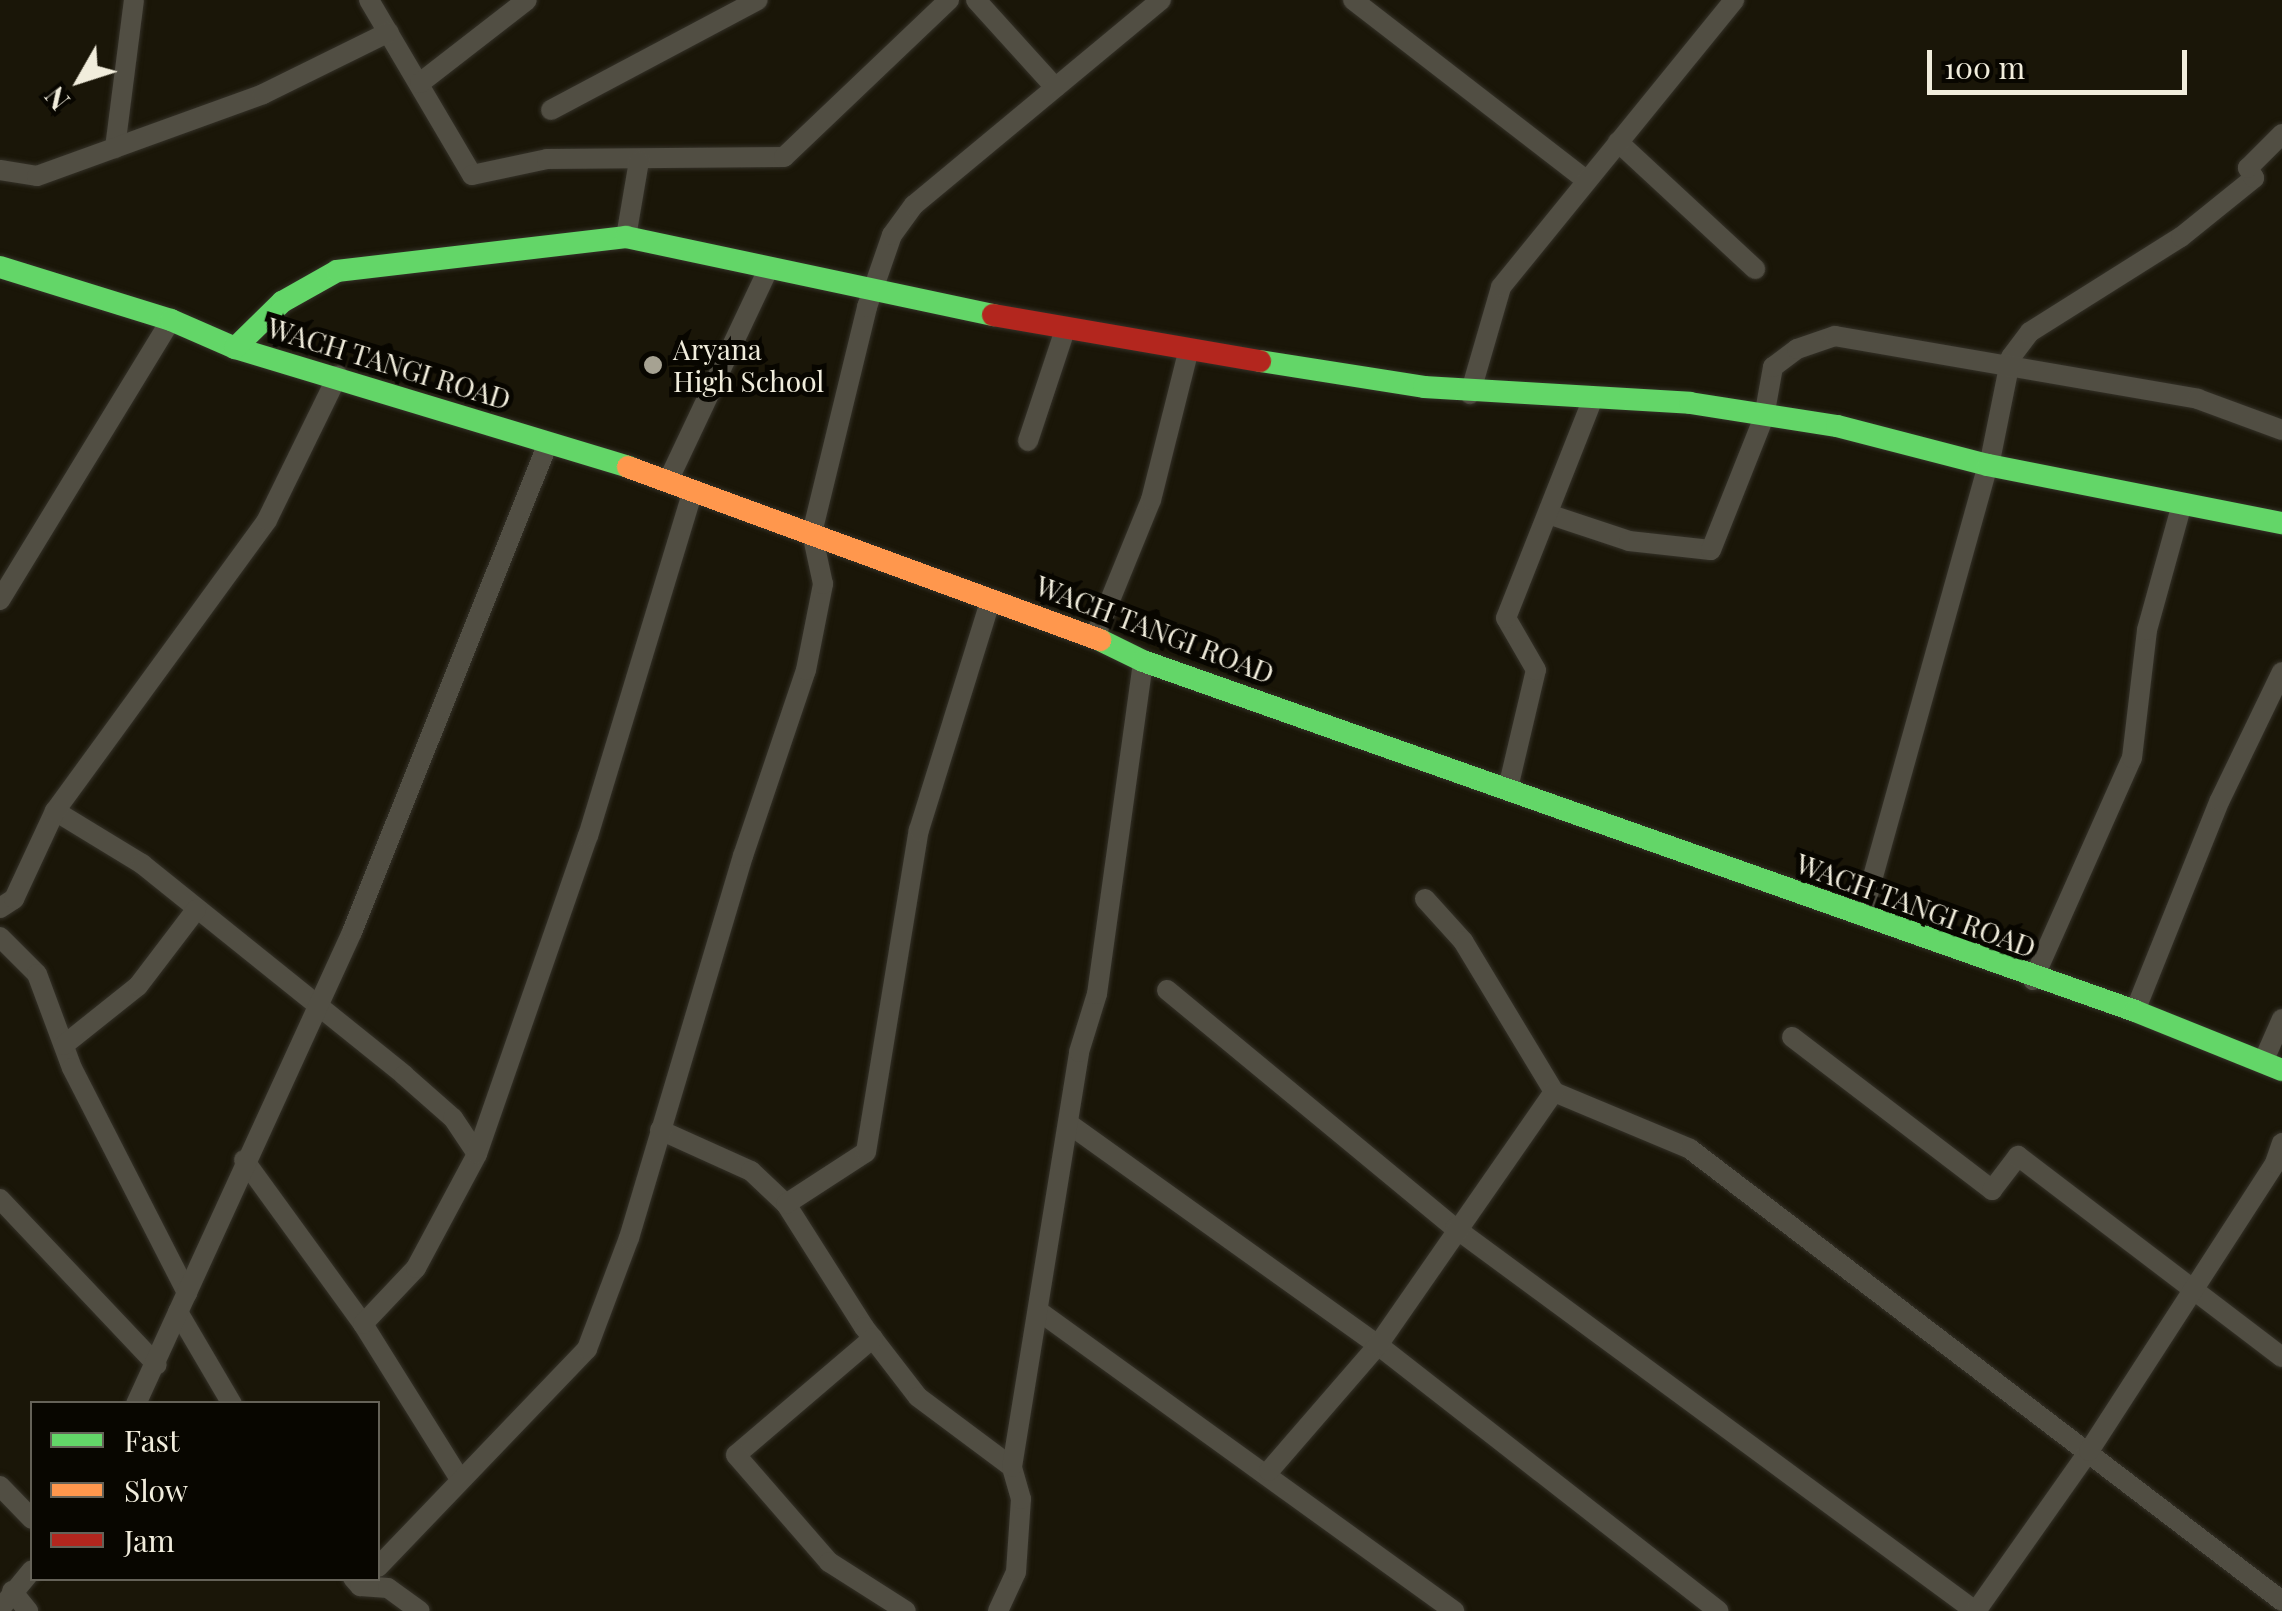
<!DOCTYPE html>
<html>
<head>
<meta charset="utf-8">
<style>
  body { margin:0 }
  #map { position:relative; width:2282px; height:1611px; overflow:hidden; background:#1a1608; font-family:"Playfair Display",serif }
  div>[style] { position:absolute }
  .roads { filter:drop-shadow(0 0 2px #343128) drop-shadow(0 0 2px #343128) }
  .street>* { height:20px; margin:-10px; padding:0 10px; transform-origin:10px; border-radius:10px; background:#514e43 }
  .fast>* { height:22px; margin:-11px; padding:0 11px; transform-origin:11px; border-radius:11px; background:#63d668 }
  .slow>* { height:22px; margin:-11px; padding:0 11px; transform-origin:11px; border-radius:11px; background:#ff974d }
  .jam>* { height:22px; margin:-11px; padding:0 11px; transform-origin:11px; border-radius:11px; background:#b3261e }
  .dots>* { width:28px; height:28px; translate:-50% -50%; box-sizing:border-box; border:5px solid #080600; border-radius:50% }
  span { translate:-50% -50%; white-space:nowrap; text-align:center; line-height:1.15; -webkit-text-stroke:10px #080600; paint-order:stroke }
  .poi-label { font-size:28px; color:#f1eddc }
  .left { translate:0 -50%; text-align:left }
  .street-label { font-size:28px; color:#f1eddc }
  .legend { position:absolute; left:30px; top:1401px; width:350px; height:180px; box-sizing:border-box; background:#080600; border:2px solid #656258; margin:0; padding:12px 18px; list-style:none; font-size:30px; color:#f1eddc }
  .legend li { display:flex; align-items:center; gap:20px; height:50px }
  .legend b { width:50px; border:2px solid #656258 }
  .north { position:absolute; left:30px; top:30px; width:100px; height:100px; -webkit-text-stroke:8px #080600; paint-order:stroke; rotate:231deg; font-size:28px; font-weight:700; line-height:40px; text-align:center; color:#f1eddc }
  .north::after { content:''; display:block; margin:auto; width:35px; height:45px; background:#f1eddc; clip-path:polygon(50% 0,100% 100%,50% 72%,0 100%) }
  .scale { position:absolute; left:1927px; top:50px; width:260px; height:45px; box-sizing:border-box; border:5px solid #f1eddc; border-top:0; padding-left:12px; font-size:30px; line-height:35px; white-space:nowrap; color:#f1eddc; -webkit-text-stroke:8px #080600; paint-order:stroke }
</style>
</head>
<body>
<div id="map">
  <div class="roads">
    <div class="street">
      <div style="left:369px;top:0;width:203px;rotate:59.5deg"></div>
      <div style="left:472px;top:175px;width:77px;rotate:-12deg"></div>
      <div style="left:547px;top:159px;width:237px;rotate:-0.5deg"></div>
      <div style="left:784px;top:157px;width:228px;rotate:-43.6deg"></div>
      <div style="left:976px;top:0;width:118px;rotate:47.8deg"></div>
      <div style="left:1353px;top:0;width:294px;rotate:37.7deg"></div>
      <div style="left:420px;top:83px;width:135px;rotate:-37.8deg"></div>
      <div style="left:551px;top:110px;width:234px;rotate:-28deg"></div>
      <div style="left:1618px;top:142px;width:187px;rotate:42.8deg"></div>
      <div style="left:115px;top:148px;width:149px;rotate:-82.7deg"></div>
      <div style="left:0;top:170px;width:37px;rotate:9deg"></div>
      <div style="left:37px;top:176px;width:240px;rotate:-19.9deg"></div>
      <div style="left:263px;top:94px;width:140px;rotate:-26.2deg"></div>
      <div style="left:626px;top:237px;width:77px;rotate:-80.3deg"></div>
      <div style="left:1470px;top:394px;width:111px;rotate:-73.8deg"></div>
      <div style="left:1501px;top:287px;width:370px;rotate:-50.9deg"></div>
      <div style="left:1028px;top:441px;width:117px;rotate:-71.6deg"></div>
      <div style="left:1990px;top:461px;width:106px;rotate:-78.6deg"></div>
      <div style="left:2011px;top:357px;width:31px;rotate:-53deg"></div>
      <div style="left:2030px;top:332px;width:178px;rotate:-32.2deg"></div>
      <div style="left:2181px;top:237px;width:94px;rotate:-38.9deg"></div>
      <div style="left:2254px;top:178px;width:12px;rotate:-121deg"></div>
      <div style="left:2248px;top:168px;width:48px;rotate:-45deg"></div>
      <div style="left:669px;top:479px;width:229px;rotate:-64.7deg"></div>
      <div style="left:1548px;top:514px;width:85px;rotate:18.4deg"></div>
      <div style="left:1629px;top:541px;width:82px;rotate:6.3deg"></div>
      <div style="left:1711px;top:550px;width:143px;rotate:-68.3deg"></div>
      <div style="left:1764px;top:417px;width:51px;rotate:-79.8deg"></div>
      <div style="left:1773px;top:367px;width:30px;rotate:-37deg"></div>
      <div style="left:1797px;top:349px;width:40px;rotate:-18.9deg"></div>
      <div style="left:1835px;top:336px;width:368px;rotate:9.8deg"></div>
      <div style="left:2198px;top:399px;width:90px;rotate:20.3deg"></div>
      <div style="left:0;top:600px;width:328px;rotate:-58.6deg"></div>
      <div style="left:1095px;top:637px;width:148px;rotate:-67.8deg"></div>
      <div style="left:1151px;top:500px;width:156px;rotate:-75.9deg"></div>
      <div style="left:1508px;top:788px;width:121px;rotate:-76.7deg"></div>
      <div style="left:1536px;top:670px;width:60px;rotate:-120deg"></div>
      <div style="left:1506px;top:618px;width:237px;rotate:-68.4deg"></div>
      <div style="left:55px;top:811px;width:102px;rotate:31.3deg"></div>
      <div style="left:142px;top:864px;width:336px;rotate:38.8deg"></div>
      <div style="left:404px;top:1075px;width:65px;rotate:41.3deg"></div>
      <div style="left:453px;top:1118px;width:43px;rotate:56.3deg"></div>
      <div style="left:1425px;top:899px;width:57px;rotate:47.9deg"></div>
      <div style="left:1463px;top:941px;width:176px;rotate:58.9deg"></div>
      <div style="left:1554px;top:1092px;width:147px;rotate:22.7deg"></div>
      <div style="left:1690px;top:1149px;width:745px;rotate:37.36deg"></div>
      <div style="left:0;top:908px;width:17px;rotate:-33deg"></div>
      <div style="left:14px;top:899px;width:97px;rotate:-65deg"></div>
      <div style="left:55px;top:811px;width:360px;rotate:-53.9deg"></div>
      <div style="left:267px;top:520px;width:161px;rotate:-63.9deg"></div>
      <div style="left:1862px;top:916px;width:468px;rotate:-74.4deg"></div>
      <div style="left:0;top:937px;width:52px;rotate:45deg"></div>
      <div style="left:37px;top:974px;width:100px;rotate:69.6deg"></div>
      <div style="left:72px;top:1068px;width:253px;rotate:62.9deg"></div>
      <div style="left:2033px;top:980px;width:243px;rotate:-66deg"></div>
      <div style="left:2132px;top:758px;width:129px;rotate:-83.3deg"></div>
      <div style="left:2147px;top:630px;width:131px;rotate:-74.5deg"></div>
      <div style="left:1167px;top:990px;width:374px;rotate:39.6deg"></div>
      <div style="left:1455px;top:1228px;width:646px;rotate:36.37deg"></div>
      <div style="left:2135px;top:1011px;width:227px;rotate:-68.1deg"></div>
      <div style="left:2220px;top:800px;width:142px;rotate:-64.2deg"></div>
      <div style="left:1792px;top:1037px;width:252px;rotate:37.4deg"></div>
      <div style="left:1992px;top:1190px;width:43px;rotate:-52.6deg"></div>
      <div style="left:2018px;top:1156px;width:332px;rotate:37.3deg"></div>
      <div style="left:64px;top:1045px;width:95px;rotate:-38.6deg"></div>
      <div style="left:138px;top:986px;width:96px;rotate:-52.7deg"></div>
      <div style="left:2263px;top:1062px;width:47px;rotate:-66.2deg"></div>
      <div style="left:1069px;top:1124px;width:380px;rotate:35.6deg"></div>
      <div style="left:1378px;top:1345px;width:432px;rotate:38deg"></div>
      <div style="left:660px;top:1130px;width:100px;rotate:24.3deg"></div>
      <div style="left:751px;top:1171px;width:48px;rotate:43.3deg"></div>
      <div style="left:786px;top:1204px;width:146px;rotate:57.6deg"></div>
      <div style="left:864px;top:1327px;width:88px;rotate:52.4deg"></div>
      <div style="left:918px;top:1397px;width:117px;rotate:36.7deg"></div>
      <div style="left:244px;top:1160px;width:203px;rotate:54deg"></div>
      <div style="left:363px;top:1324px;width:183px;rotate:58deg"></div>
      <div style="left:0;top:1199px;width:228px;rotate:46.6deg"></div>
      <div style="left:786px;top:1204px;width:95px;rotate:-33deg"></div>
      <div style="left:866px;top:1152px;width:326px;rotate:-80.7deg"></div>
      <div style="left:919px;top:830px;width:242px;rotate:-72.7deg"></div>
      <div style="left:178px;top:1312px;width:107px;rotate:59.6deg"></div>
      <div style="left:1040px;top:1312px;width:511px;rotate:35.84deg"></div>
      <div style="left:363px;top:1324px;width:77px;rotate:-46.6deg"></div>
      <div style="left:416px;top:1268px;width:129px;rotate:-61.8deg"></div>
      <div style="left:477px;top:1154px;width:337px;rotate:-70.8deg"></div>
      <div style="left:588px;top:836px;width:361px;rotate:-73.1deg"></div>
      <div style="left:873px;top:1338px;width:180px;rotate:139.5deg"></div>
      <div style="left:736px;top:1455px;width:142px;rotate:49deg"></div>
      <div style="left:829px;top:1562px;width:91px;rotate:32.5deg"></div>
      <div style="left:136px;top:1404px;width:519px;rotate:-65.41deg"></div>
      <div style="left:352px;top:932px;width:527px;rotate:-68.16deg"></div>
      <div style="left:1269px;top:1471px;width:167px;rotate:-49.1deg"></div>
      <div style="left:1378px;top:1345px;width:308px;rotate:-55.2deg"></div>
      <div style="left:0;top:1486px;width:46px;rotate:45.9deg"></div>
      <div style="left:378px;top:1567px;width:302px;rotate:-46.2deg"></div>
      <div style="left:587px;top:1349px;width:119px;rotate:-69.3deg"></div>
      <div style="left:629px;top:1238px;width:399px;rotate:-73.4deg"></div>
      <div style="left:743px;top:856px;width:196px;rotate:-71.3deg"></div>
      <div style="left:806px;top:670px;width:88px;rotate:-78.8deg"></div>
      <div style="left:823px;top:584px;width:52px;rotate:-102.2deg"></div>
      <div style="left:812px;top:533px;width:233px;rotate:-76.3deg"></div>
      <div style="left:867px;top:307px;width:76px;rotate:-70.9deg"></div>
      <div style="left:892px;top:235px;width:37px;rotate:-54deg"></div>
      <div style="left:914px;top:205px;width:321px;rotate:-39.7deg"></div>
      <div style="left:353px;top:1578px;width:11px;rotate:49deg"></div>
      <div style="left:360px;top:1586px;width:28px;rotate:4deg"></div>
      <div style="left:388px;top:1588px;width:39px;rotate:36deg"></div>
      <div style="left:12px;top:1591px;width:26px;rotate:51deg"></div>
      <div style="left:0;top:1609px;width:50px;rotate:-50.6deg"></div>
      <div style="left:998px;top:1611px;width:43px;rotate:-65.2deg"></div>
      <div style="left:1016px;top:1572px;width:73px;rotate:-86.1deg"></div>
      <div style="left:1021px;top:1499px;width:33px;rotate:-106deg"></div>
      <div style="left:1012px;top:1467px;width:420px;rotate:-80.8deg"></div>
      <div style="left:1079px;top:1052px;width:61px;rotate:-72.8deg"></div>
      <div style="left:1097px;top:994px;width:336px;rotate:-82.1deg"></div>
      <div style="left:1976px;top:1611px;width:196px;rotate:-54.8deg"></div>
      <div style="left:2089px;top:1451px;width:343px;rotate:-57.1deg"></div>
      <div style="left:2275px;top:1163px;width:21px;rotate:-71deg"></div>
    </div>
    <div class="fast">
      <div style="left:0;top:267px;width:179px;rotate:17.2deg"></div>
      <div style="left:171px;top:320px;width:70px;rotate:23.6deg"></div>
      <div style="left:235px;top:348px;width:411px;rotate:16.8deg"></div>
      <div style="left:235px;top:348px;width:66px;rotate:-44.4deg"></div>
      <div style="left:282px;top:302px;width:63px;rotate:-29.4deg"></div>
      <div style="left:337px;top:271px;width:291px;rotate:-6.7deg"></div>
      <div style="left:626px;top:237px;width:375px;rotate:12deg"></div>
      <div style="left:1260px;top:361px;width:166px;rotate:9deg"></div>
      <div style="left:1424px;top:387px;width:266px;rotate:3.4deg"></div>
      <div style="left:1690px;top:403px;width:149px;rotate:8.9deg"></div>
      <div style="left:1837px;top:426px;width:156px;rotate:14.5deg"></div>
      <div style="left:1988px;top:465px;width:300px;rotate:11.2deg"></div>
      <div style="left:1100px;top:640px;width:48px;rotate:26deg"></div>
      <div style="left:1143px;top:661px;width:1052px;rotate:19.43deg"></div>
      <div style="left:2135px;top:1011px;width:158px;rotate:21.9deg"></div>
    </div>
    <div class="slow">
      <div style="left:628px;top:467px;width:503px;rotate:20.13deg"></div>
    </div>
    <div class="jam">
      <div style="left:993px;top:315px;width:271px;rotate:9.8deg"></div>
    </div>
  </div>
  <div class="dots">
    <div style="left:653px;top:365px;background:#a6a292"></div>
  </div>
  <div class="poi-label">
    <span class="left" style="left:673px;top:365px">Aryana<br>High School</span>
  </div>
  <div class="street-label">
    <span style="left:389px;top:363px;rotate:17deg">WACH TANGI ROAD</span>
    <span style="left:1155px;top:629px;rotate:21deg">WACH TANGI ROAD</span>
    <span style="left:1916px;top:905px;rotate:20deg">WACH TANGI ROAD</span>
  </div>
  <ul class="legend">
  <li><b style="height:12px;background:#63d668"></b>Fast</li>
  <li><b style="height:12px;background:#ff974d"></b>Slow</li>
  <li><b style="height:12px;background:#b3261e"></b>Jam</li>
  </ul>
  <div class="north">N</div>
  <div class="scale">100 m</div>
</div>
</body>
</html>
